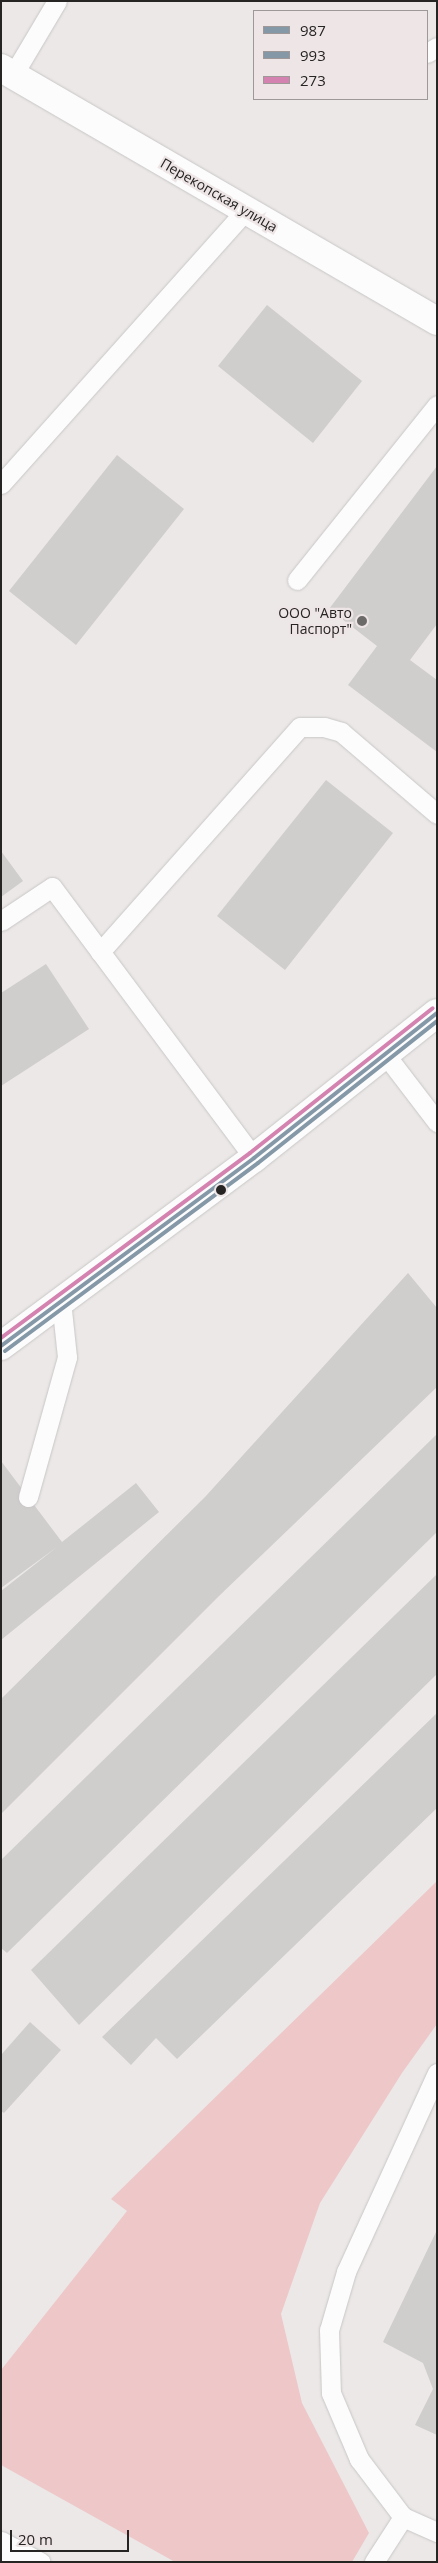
<!DOCTYPE html>
<html>
<head>
<meta charset="utf-8">
<style>
  body { margin:0 }
  #map { position:relative; width:438px; height:2563px; overflow:hidden; background:#ece8e8; font-family:"Open Sans",sans-serif }
  div>[style] { position:absolute }
  .green>* { inset:0; background:#eec8c8 }
  .building>* { inset:0; background:#d0cdcd }
  .roads { filter:drop-shadow(0 0 1px #c9c6c6) drop-shadow(0 0 1px #c9c6c6) }
  .service>* { height:19px; margin:-9.5px; padding:0 9.5px; transform-origin:9.5px; border-radius:9.5px; background:#fcfcfc }
  .minor>* { height:28px; margin:-14px; padding:0 14px; transform-origin:14px; border-radius:14px; background:#fcfcfc }
  .tertiary>* { height:28px; margin:-14px; padding:0 14px; transform-origin:14px; border-radius:14px; background:#fcfcfc }
  .bus-1>* { height:4px; margin:-2px; padding:0 2px; transform-origin:2px; border-radius:2px; background:#8498a7 }
  .bus-2>* { height:4px; margin:-2px; padding:0 2px; transform-origin:2px; border-radius:2px; background:#8498a7 }
  .bus-3>* { height:4px; margin:-2px; padding:0 2px; transform-origin:2px; border-radius:2px; background:#d482af }
  .dots>* { width:14px; height:14px; translate:-50% -50%; box-sizing:border-box; border:2px solid #eee6e6; border-radius:50% }
  span { translate:-50% -50%; white-space:nowrap; text-align:center; line-height:1.15; -webkit-text-stroke:4.5px #eee6e6; paint-order:stroke }
  .street-label { font-size:14px; color:#272424 }
  .poi-label { font-size:14px; color:#272424 }
  .right { translate:-100% -50%; text-align:right }
  .frame { position:absolute; inset:0; border:2px solid #272424; pointer-events:none }
  .legend { position:absolute; left:253px; top:10px; width:175px; height:90px; box-sizing:border-box; background:#eee6e6; border:1px solid #9e9898; margin:0; padding:6px 9px; list-style:none; font-size:15px; color:#272424 }
  .legend li { display:flex; align-items:center; gap:10px; height:25px }
  .legend b { width:25px; border:1px solid #9e9898 }
  .scale { position:absolute; left:10px; top:2530px; width:119px; height:22px; box-sizing:border-box; border:2px solid #272424; border-top:0; padding-left:6px; font-size:15px; line-height:18px; white-space:nowrap; color:#272424; -webkit-text-stroke:4px #eee6e6; paint-order:stroke }
</style>
</head>
<body>
<div id="map">
  <div class="green">
    <div style="clip-path:polygon(437px 1881px,437px 2024px,402px 2073px,320px 2203px,281px 2314px,302px 2403px,369px 2533px,352px 2562px,175px 2562px,1px 2465px,1px 2370px,127px 2211px,111px 2199px)"></div>
  </div>
  <div class="building">
    <div style="clip-path:polygon(267px 305px,362px 381px,313px 443px,218px 366px)"></div>
    <div style="clip-path:polygon(117px 455px,184px 509px,76px 645px,9px 591px)"></div>
    <div style="clip-path:polygon(437px 466px,437px 624px,410px 660px,437px 680px,437px 752px,348px 685px,377px 646px,329px 609px)"></div>
    <div style="clip-path:polygon(326px 780px,393px 833px,285px 970px,217px 916px)"></div>
    <div style="clip-path:polygon(1px 851px,23px 881px,1px 897px)"></div>
    <div style="clip-path:polygon(46px 964px,89px 1029px,1px 1086px,1px 993px)"></div>
    <div style="clip-path:polygon(408px 1273px,437px 1308px,437px 1387px,219px 1596px,1px 1814px,1px 1699px,205px 1497px)"></div>
    <div style="clip-path:polygon(437px 1434px,437px 1532px,7px 1953px,1px 1948px,1px 1860px)"></div>
    <div style="clip-path:polygon(1px 1461px,62px 1542px,136px 1483px,159px 1512px,1px 1640px,1px 1591px,57px 1547px,1px 1588px)"></div>
    <div style="clip-path:polygon(437px 1574px,437px 1674px,79px 2025px,31px 1970px)"></div>
    <div style="clip-path:polygon(437px 1713px,437px 1808px,177px 2059px,156px 2038px,131px 2065px,102px 2037px)"></div>
    <div style="clip-path:polygon(30px 2022px,61px 2050px,4px 2113px,1px 2111px,1px 2055px)"></div>
    <div style="clip-path:polygon(437px 2230px,437px 2435px,415px 2425px,433px 2389px,423px 2363px,383px 2342px)"></div>
  </div>
  <div class="roads">
    <div class="service">
      <div style="left:427px;top:53px;width:12px;rotate:-31deg"></div>
      <div style="left:13px;top:75px;width:86px;rotate:-59.3deg"></div>
      <div style="left:1px;top:484px;width:366px;rotate:-48.2deg"></div>
      <div style="left:297px;top:580px;width:224px;rotate:-51.3deg"></div>
      <div style="left:1px;top:921px;width:61px;rotate:-33.7deg"></div>
      <div style="left:52px;top:887px;width:338px;rotate:53.3deg"></div>
      <div style="left:100px;top:952px;width:301px;rotate:-48.4deg"></div>
      <div style="left:300px;top:727px;width:24px"></div>
      <div style="left:324px;top:727px;width:18px;rotate:16deg"></div>
      <div style="left:341px;top:732px;width:126px;rotate:40.5deg"></div>
      <div style="left:385px;top:1054px;width:86px;rotate:52.6deg"></div>
      <div style="left:28px;top:1497px;width:145px;rotate:-74.4deg"></div>
      <div style="left:67px;top:1357px;width:56px;rotate:-96.1deg"></div>
      <div style="left:437px;top:2073px;width:219px;rotate:114.6deg"></div>
      <div style="left:346px;top:2272px;width:60px;rotate:106.3deg"></div>
      <div style="left:329px;top:2330px;width:63px;rotate:88.2deg"></div>
      <div style="left:331px;top:2393px;width:72px;rotate:67deg"></div>
      <div style="left:359px;top:2459px;width:73px;rotate:52.8deg"></div>
      <div style="left:403px;top:2517px;width:37px;rotate:24deg"></div>
      <div style="left:1px;top:2541px;width:15px;rotate:28deg"></div>
      <div style="left:14px;top:2548px;width:16px;rotate:117deg"></div>
      <div style="left:14px;top:2548px;width:30px;rotate:28deg"></div>
      <div style="left:374px;top:2562px;width:54px;rotate:-57.2deg"></div>
    </div>
    <div class="minor">
      <div style="left:1px;top:68px;width:504px;rotate:30.13deg"></div>
    </div>
    <div class="tertiary">
      <div style="left:1px;top:1346px;width:315px;rotate:-36.6deg"></div>
      <div style="left:254px;top:1158px;width:233px;rotate:-38.4deg"></div>
    </div>
  </div>
  <div class="bus-1">
    <div style="left:1px;top:1346px;width:315px;rotate:-36.6deg"></div>
    <div style="left:254px;top:1158px;width:233px;rotate:-38.4deg"></div>
  </div>
  <div class="bus-2">
    <div style="left:5px;top:1351px;width:315px;rotate:-36.6deg"></div>
    <div style="left:258px;top:1163px;width:228px;rotate:-38.4deg"></div>
  </div>
  <div class="bus-3">
    <div style="left:1px;top:1338px;width:310px;rotate:-36.6deg"></div>
    <div style="left:250px;top:1153px;width:233px;rotate:-38.4deg"></div>
  </div>
  <div class="dots">
    <div style="left:362px;top:621px;background:#6c6969"></div>
    <div style="left:221px;top:1190px;background:#272424"></div>
  </div>
  <div class="street-label">
    <span style="left:219px;top:195px;rotate:30deg">Перекопская улица</span>
  </div>
  <div class="poi-label">
    <span class="right" style="left:352px;top:621px">ООО "Авто<br>Паспорт"</span>
  </div>
  <div class="frame"></div>
  <ul class="legend">
  <li><b style="height:6px;background:#8498a7"></b>987</li>
  <li><b style="height:6px;background:#8498a7"></b>993</li>
  <li><b style="height:6px;background:#d482af"></b>273</li>
  </ul>
  <div class="scale">20 m</div>
</div>
</body>
</html>
